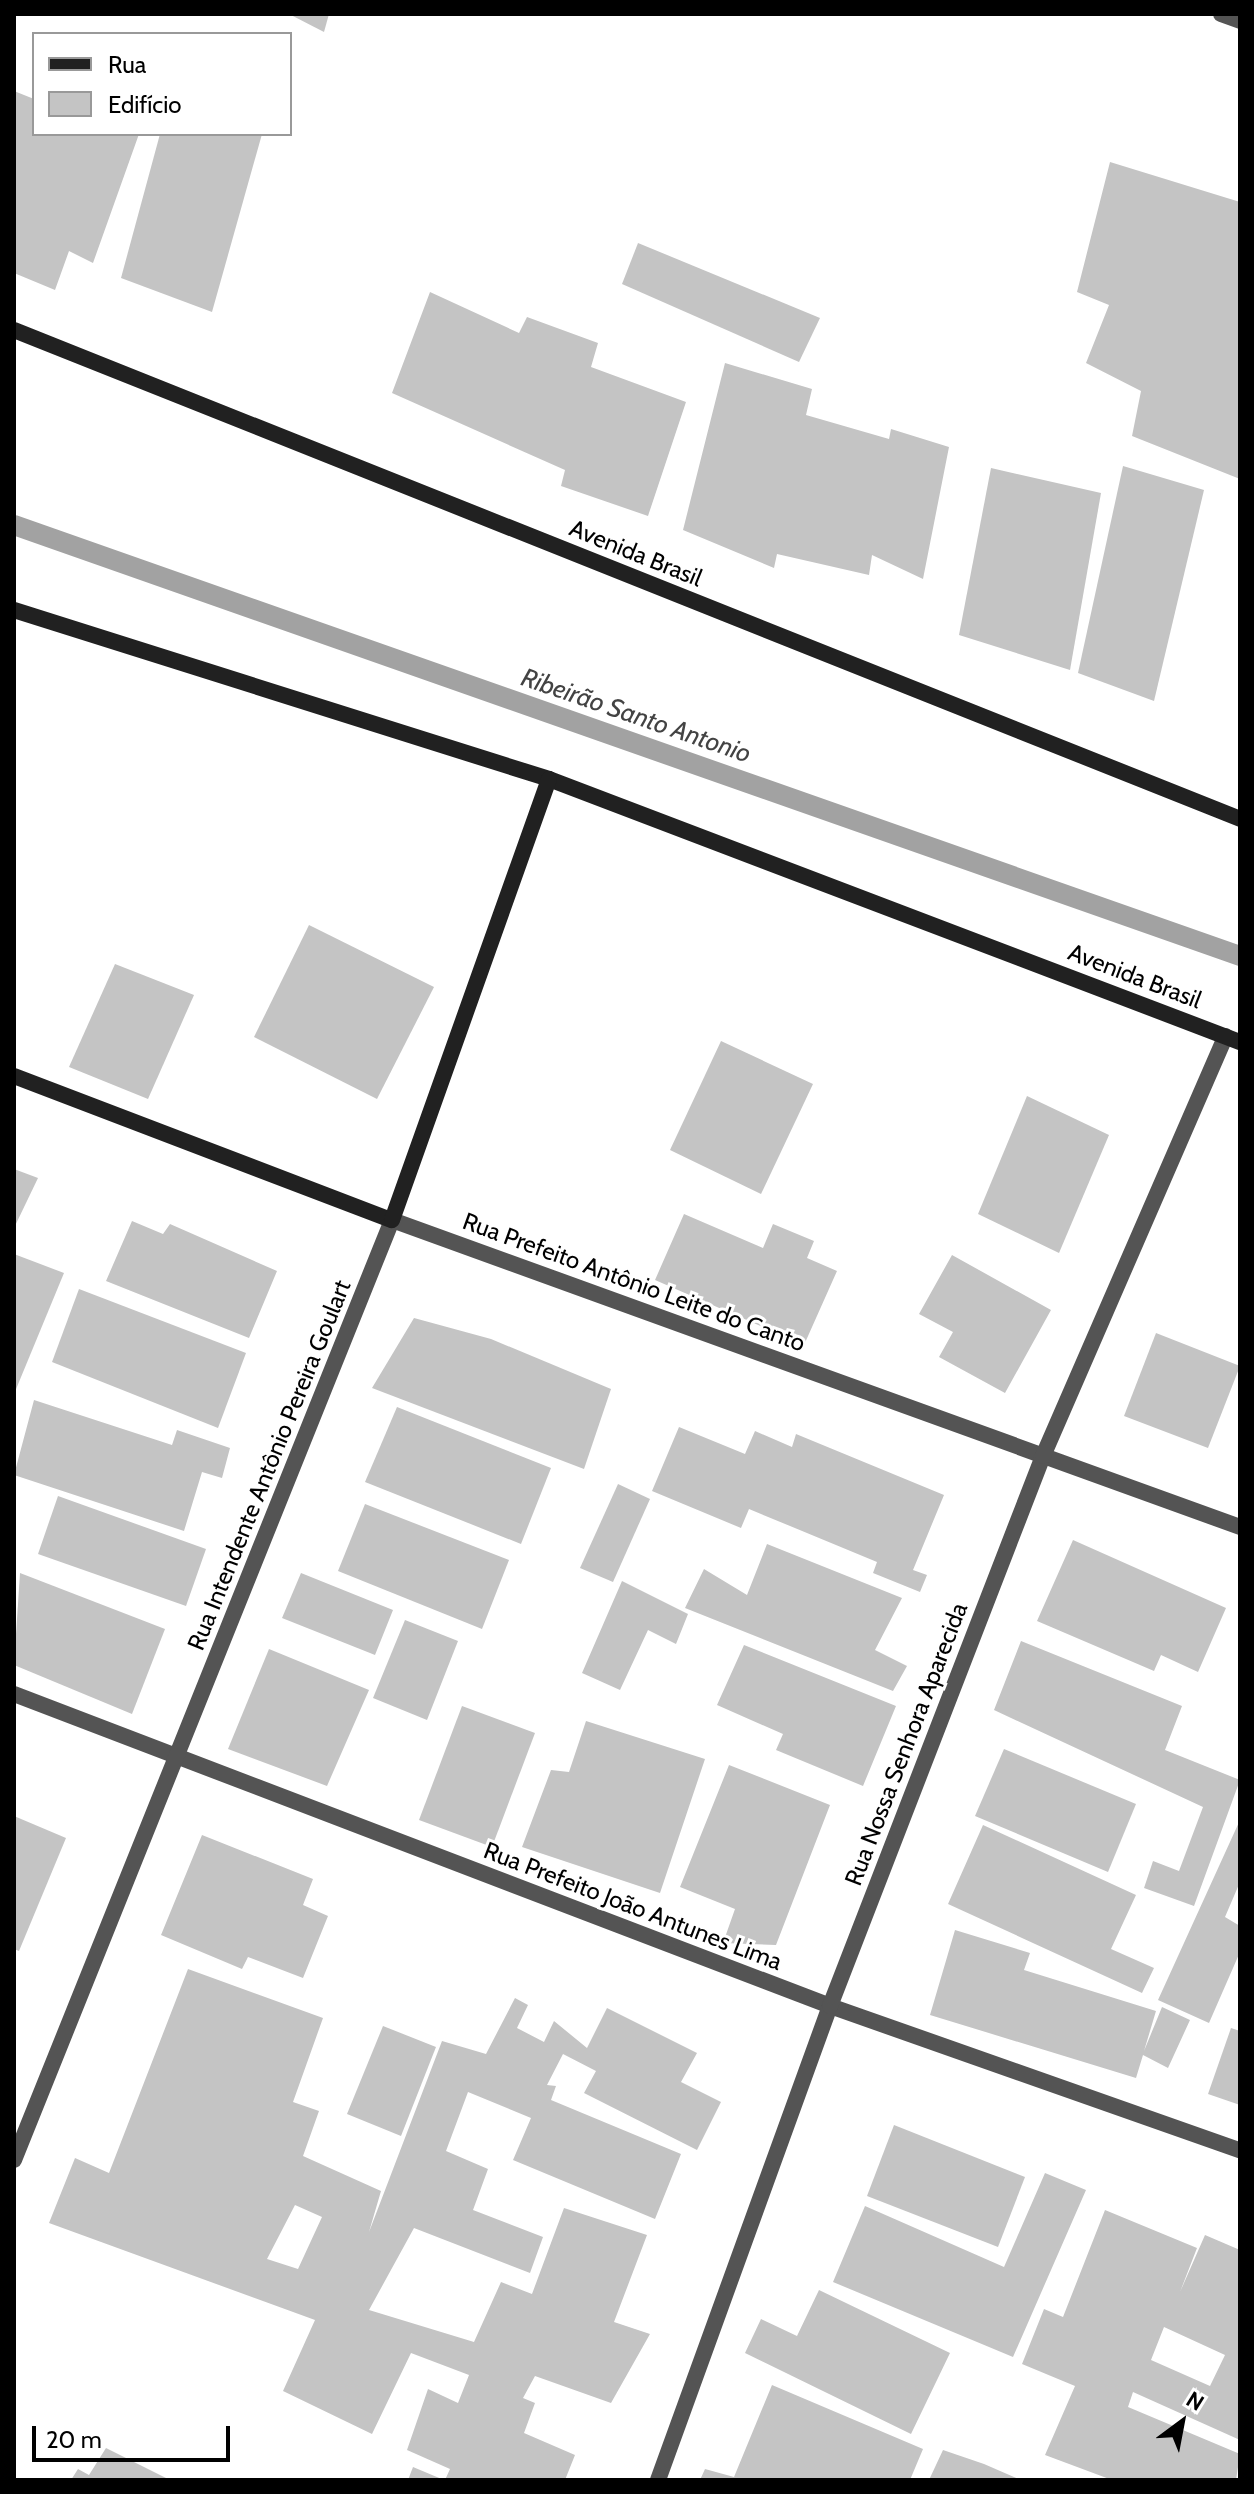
<!DOCTYPE html>
<html>
<head>
<meta charset="utf-8">
<style>
  body { margin:0 }
  #map { position:relative; width:1254px; height:2494px; overflow:hidden; background:#fff; font-family:Cabin,sans-serif }
  div>[style] { position:absolute }
  .stream>* { height:20px; margin:-10px; padding:0 10px; transform-origin:10px; border-radius:10px; background:#a2a2a2 }
  .building>* { inset:0; background:#c4c4c4 }
  .minor>* { height:16px; margin:-8px; padding:0 8px; transform-origin:8px; border-radius:8px; background:#545454 }
  .secondary>* { height:16px; margin:-8px; padding:0 8px; transform-origin:8px; border-radius:8px; background:#212121 }
  span { translate:-50% -50%; white-space:nowrap; text-align:center; line-height:1.15; -webkit-text-stroke:6px #fff; paint-order:stroke }
  .street-label { font-size:24px; color:#000 }
  .water-label { font-size:26px; color:#434343; font-style:italic }
  .frame { position:absolute; inset:0; border:16px solid #000; pointer-events:none }
  .legend { position:absolute; left:32px; top:32px; width:260px; height:104px; box-sizing:border-box; background:#fff; border:2px solid #999; margin:0; padding:10px 14px; list-style:none; font-size:24px; color:#000 }
  .legend li { display:flex; align-items:center; gap:16px; height:40px }
  .legend b { width:40px; border:2px solid #999 }
  .north { position:absolute; left:1142px; top:2382px; width:80px; height:80px; -webkit-text-stroke:6px #fff; paint-order:stroke; rotate:32deg; font-size:22px; font-weight:700; line-height:32px; text-align:center; color:#000 }
  .north::after { content:''; display:block; margin:auto; width:28px; height:36px; background:#000; clip-path:polygon(50% 0,100% 100%,50% 72%,0 100%) }
  .scale { position:absolute; left:32px; top:2426px; width:198px; height:36px; box-sizing:border-box; border:4px solid #000; border-top:0; padding-left:10px; font-size:24px; line-height:28px; white-space:nowrap; color:#000; -webkit-text-stroke:6px #fff; paint-order:stroke }
</style>
</head>
<body>
<div id="map">
  <div class="stream">
    <div style="left:14px;top:525px;width:1300px;rotate:19.37deg"></div>
  </div>
  <div class="building">
    <div style="clip-path:polygon(289px 14px,329px 14px,324px 32px)"></div>
    <div style="clip-path:polygon(14px 91px,34px 99px,34px 134px,139px 134px,93px 263px,69px 251px,55px 290px,14px 273px)"></div>
    <div style="clip-path:polygon(160px 134px,262px 134px,212px 312px,121px 278px)"></div>
    <div style="clip-path:polygon(1110px 162px,1240px 202px,1240px 479px,1132px 436px,1141px 391px,1086px 363px,1109px 305px,1077px 292px)"></div>
    <div style="clip-path:polygon(638px 243px,820px 318px,799px 362px,622px 284px)"></div>
    <div style="clip-path:polygon(430px 292px,519px 333px,527px 317px,598px 343px,591px 367px,686px 402px,648px 516px,561px 486px,565px 470px,392px 393px)"></div>
    <div style="clip-path:polygon(725px 363px,812px 389px,806px 415px,889px 439px,891px 429px,949px 447px,923px 579px,872px 555px,869px 575px,777px 554px,774px 568px,683px 530px)"></div>
    <div style="clip-path:polygon(1123px 466px,1204px 490px,1154px 701px,1078px 673px)"></div>
    <div style="clip-path:polygon(991px 468px,1101px 493px,1070px 670px,959px 635px)"></div>
    <div style="clip-path:polygon(309px 925px,434px 987px,377px 1099px,254px 1037px)"></div>
    <div style="clip-path:polygon(115px 964px,194px 995px,148px 1099px,69px 1067px)"></div>
    <div style="clip-path:polygon(721px 1041px,813px 1084px,761px 1194px,670px 1150px)"></div>
    <div style="clip-path:polygon(1027px 1096px,1109px 1135px,1059px 1253px,978px 1214px)"></div>
    <div style="clip-path:polygon(14px 1169px,38px 1178px,14px 1228px)"></div>
    <div style="clip-path:polygon(684px 1214px,763px 1248px,773px 1224px,814px 1241px,807px 1258px,837px 1271px,804px 1345px,655px 1280px)"></div>
    <div style="clip-path:polygon(132px 1221px,163px 1234px,170px 1224px,277px 1271px,249px 1338px,106px 1281px)"></div>
    <div style="clip-path:polygon(14px 1254px,64px 1273px,14px 1394px)"></div>
    <div style="clip-path:polygon(952px 1255px,1051px 1310px,1005px 1393px,939px 1357px,953px 1332px,919px 1314px)"></div>
    <div style="clip-path:polygon(79px 1289px,246px 1353px,218px 1428px,52px 1362px)"></div>
    <div style="clip-path:polygon(414px 1318px,491px 1339px,611px 1389px,584px 1469px,372px 1388px)"></div>
    <div style="clip-path:polygon(1156px 1333px,1240px 1366px,1208px 1448px,1124px 1416px)"></div>
    <div style="clip-path:polygon(34px 1400px,172px 1445px,177px 1430px,230px 1448px,222px 1478px,202px 1472px,184px 1531px,14px 1475px)"></div>
    <div style="clip-path:polygon(397px 1407px,551px 1468px,521px 1544px,365px 1482px)"></div>
    <div style="clip-path:polygon(679px 1427px,745px 1454px,755px 1431px,792px 1447px,796px 1434px,944px 1495px,913px 1570px,927px 1575px,920px 1592px,873px 1573px,877px 1562px,749px 1509px,741px 1528px,652px 1491px)"></div>
    <div style="clip-path:polygon(618px 1484px,650px 1499px,613px 1582px,580px 1568px)"></div>
    <div style="clip-path:polygon(58px 1496px,206px 1549px,186px 1606px,38px 1554px)"></div>
    <div style="clip-path:polygon(365px 1504px,509px 1560px,482px 1629px,338px 1571px)"></div>
    <div style="clip-path:polygon(1073px 1540px,1226px 1608px,1198px 1672px,1161px 1655px,1154px 1671px,1037px 1621px)"></div>
    <div style="clip-path:polygon(767px 1544px,902px 1598px,875px 1650px,907px 1666px,893px 1691px,685px 1608px,704px 1569px,747px 1595px)"></div>
    <div style="clip-path:polygon(20px 1573px,165px 1629px,132px 1714px,14px 1665px)"></div>
    <div style="clip-path:polygon(301px 1573px,393px 1610px,375px 1655px,282px 1618px)"></div>
    <div style="clip-path:polygon(622px 1581px,688px 1614px,676px 1644px,648px 1630px,620px 1690px,582px 1673px)"></div>
    <div style="clip-path:polygon(405px 1620px,458px 1641px,427px 1720px,373px 1698px)"></div>
    <div style="clip-path:polygon(1021px 1641px,1182px 1706px,1165px 1750px,1240px 1780px,1194px 1906px,1144px 1888px,1153px 1861px,1179px 1871px,1203px 1807px,994px 1710px)"></div>
    <div style="clip-path:polygon(744px 1645px,896px 1706px,863px 1786px,776px 1750px,783px 1734px,717px 1705px)"></div>
    <div style="clip-path:polygon(269px 1649px,369px 1690px,327px 1786px,228px 1749px)"></div>
    <div style="clip-path:polygon(462px 1706px,535px 1733px,492px 1847px,419px 1820px)"></div>
    <div style="clip-path:polygon(586px 1721px,705px 1759px,660px 1893px,522px 1847px,551px 1770px,569px 1772px)"></div>
    <div style="clip-path:polygon(1004px 1749px,1136px 1804px,1108px 1872px,975px 1816px)"></div>
    <div style="clip-path:polygon(729px 1765px,830px 1805px,776px 1945px,723px 1943px,735px 1909px,680px 1887px)"></div>
    <div style="clip-path:polygon(14px 1816px,66px 1838px,19px 1951px,14px 1949px)"></div>
    <div style="clip-path:polygon(1240px 1820px,1240px 1882px,1225px 1917px,1240px 1926px,1240px 1952px,1209px 2023px,1158px 2000px)"></div>
    <div style="clip-path:polygon(983px 1825px,1136px 1895px,1111px 1949px,1154px 1968px,1142px 1993px,948px 1904px)"></div>
    <div style="clip-path:polygon(202px 1835px,313px 1879px,303px 1905px,328px 1916px,303px 1978px,248px 1957px,242px 1969px,161px 1935px)"></div>
    <div style="clip-path:polygon(955px 1930px,1030px 1953px,1024px 1970px,1156px 2011px,1144px 2051px,1162px 2007px,1190px 2020px,1168px 2068px,1143px 2055px,1136px 2078px,930px 2015px)"></div>
    <div style="clip-path:polygon(evenodd,188px 1969px,323px 2018px,293px 2102px,319px 2111px,303px 2156px,381px 2191px,369px 2232px,442px 2041px,486px 2054px,515px 1998px,528px 2005px,517px 2028px,544px 2042px,554px 2021px,587px 2048px,607px 2008px,697px 2053px,681px 2082px,721px 2102px,697px 2150px,584px 2093px,596px 2071px,563px 2054px,547px 2085px,556px 2086px,551px 2100px,681px 2154px,655px 2219px,513px 2160px,531px 2118px,468px 2092px,446px 2151px,488px 2169px,473px 2210px,543px 2237px,530px 2273px,414px 2228px,369px 2310px,474px 2342px,501px 2282px,532px 2294px,564px 2208px,647px 2235px,614px 2322px,650px 2334px,611px 2403px,535px 2376px,523px 2398px,535px 2403px,524px 2433px,575px 2455px,565px 2480px,445px 2480px,450px 2469px,407px 2450px,428px 2389px,458px 2403px,469px 2375px,411px 2353px,372px 2434px,283px 2391px,315px 2320px,49px 2223px,75px 2158px,109px 2173px,188px 1969px,295px 2205px,322px 2217px,298px 2269px,267px 2259px,295px 2205px)"></div>
    <div style="clip-path:polygon(383px 2026px,436px 2047px,401px 2136px,347px 2114px)"></div>
    <div style="clip-path:polygon(1231px 2028px,1240px 2031px,1240px 2105px,1208px 2094px)"></div>
    <div style="clip-path:polygon(894px 2125px,1025px 2177px,998px 2247px,867px 2196px)"></div>
    <div style="clip-path:polygon(1045px 2173px,1086px 2190px,1013px 2357px,833px 2282px,865px 2206px,1004px 2267px)"></div>
    <div style="clip-path:polygon(evenodd,1105px 2210px,1197px 2248px,1180px 2292px,1205px 2235px,1240px 2250px,1240px 2440px,1133px 2392px,1128px 2407px,1240px 2454px,1236px 2480px,1112px 2480px,1045px 2455px,1075px 2386px,1022px 2364px,1044px 2309px,1063px 2317px,1105px 2210px,1164px 2327px,1225px 2355px,1210px 2386px,1151px 2360px,1164px 2327px)"></div>
    <div style="clip-path:polygon(819px 2290px,950px 2353px,911px 2434px,745px 2353px,761px 2319px,797px 2336px)"></div>
    <div style="clip-path:polygon(772px 2385px,923px 2449px,910px 2480px,700px 2480px,705px 2469px,734px 2477px)"></div>
    <div style="clip-path:polygon(106px 2448px,170px 2480px,71px 2480px,78px 2469px,89px 2475px)"></div>
    <div style="clip-path:polygon(943px 2450px,984px 2464px,1021px 2480px,929px 2480px)"></div>
    <div style="clip-path:polygon(413px 2467px,444px 2480px,408px 2480px)"></div>
  </div>
  <div class="minor">
    <div style="left:1221px;top:14px;width:20px;rotate:20deg"></div>
    <div style="left:14px;top:1694px;width:874px;rotate:20.92deg"></div>
    <div style="left:830px;top:2006px;width:435px;rotate:19.4deg"></div>
    <div style="left:14px;top:2160px;width:1013px;rotate:-68.09deg"></div>
    <div style="left:392px;top:1220px;width:902px;rotate:19.9deg"></div>
    <div style="left:658px;top:2480px;width:504px;rotate:-70.06deg"></div>
    <div style="left:830px;top:2006px;width:590px;rotate:-68.83deg"></div>
    <div style="left:1043px;top:1456px;width:458px;rotate:-66.5deg"></div>
  </div>
  <div class="secondary">
    <div style="left:14px;top:330px;width:1320px;rotate:21.74deg"></div>
    <div style="left:14px;top:610px;width:561px;rotate:17.53deg"></div>
    <div style="left:549px;top:779px;width:739px;rotate:20.84deg"></div>
    <div style="left:14px;top:1076px;width:404px;rotate:20.9deg"></div>
    <div style="left:392px;top:1220px;width:468px;rotate:-70.4deg"></div>
  </div>
  <div class="street-label">
    <span style="left:636px;top:553px;rotate:22deg">Avenida Brasil</span>
    <span style="left:1135px;top:976px;rotate:21deg">Avenida Brasil</span>
    <span style="left:634px;top:1282px;rotate:20deg">Rua Prefeito Antônio Leite do Canto</span>
    <span style="left:269px;top:1465px;rotate:-68deg">Rua Intendente Antônio Pereira Goulart</span>
    <span style="left:906px;top:1744px;rotate:-69deg">Rua Nossa Senhora Aparecida</span>
    <span style="left:633px;top:1906px;rotate:21deg">Rua Prefeito João Antunes Lima</span>
  </div>
  <div class="water-label">
    <span style="left:636px;top:716px;rotate:19deg">Ribeirão Santo Antonio</span>
  </div>
  <div class="frame"></div>
  <ul class="legend">
  <li><b style="height:10px;background:#212121"></b>Rua</li>
  <li><b style="height:22px;background:#c4c4c4"></b>Edifício</li>
  </ul>
  <div class="north">N</div>
  <div class="scale">20 m</div>
</div>
</body>
</html>
